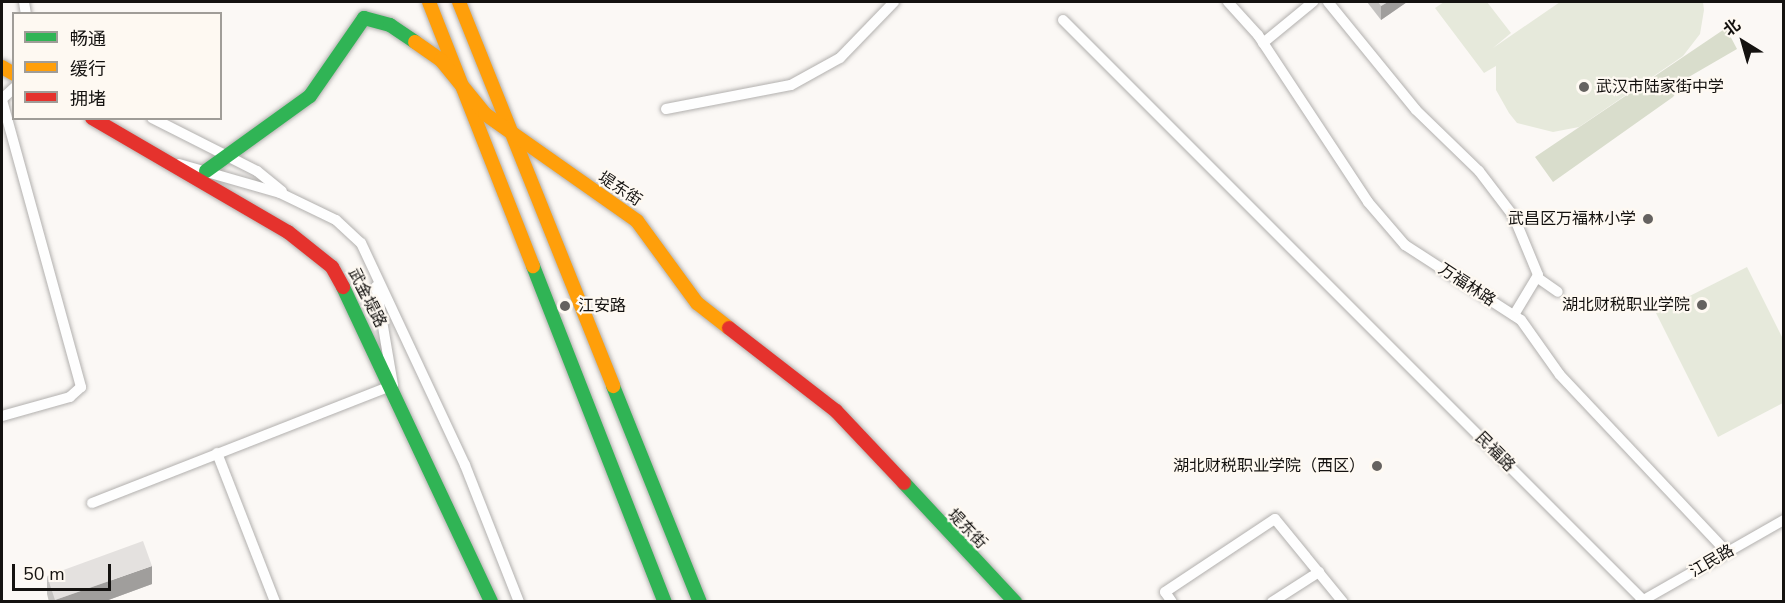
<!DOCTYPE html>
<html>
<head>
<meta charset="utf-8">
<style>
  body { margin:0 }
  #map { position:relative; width:1785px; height:603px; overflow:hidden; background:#fbf8f5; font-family:"Nunito Sans","Noto Sans SC",sans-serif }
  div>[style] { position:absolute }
  .green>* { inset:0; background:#e6e9db }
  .forest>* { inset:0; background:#d9ddcc }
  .roads { filter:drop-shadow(0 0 2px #b2b0ae) drop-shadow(0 0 2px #b2b0ae) }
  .street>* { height:10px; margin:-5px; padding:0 5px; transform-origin:5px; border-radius:5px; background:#fefefe }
  .fast>* { height:14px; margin:-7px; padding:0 7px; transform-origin:7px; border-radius:7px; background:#30b455 }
  .slow>* { height:14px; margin:-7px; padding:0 7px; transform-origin:7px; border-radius:7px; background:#ff9f0a }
  .jam>* { height:14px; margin:-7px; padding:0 7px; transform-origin:7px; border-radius:7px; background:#e5322d }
  .wall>* { inset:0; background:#c4c2c0 }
  .shaded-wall>* { inset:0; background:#a09e9c }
  .building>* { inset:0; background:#e4e1df }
  .dots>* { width:16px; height:16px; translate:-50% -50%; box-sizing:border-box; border:3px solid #fef9f2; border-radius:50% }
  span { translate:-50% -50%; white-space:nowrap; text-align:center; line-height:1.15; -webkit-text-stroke:4.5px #fef9f2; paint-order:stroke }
  .poi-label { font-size:16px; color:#141210 }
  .left { translate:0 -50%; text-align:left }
  .right { translate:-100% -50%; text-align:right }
  .street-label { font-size:16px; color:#141210 }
  .frame { position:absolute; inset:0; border:3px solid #141210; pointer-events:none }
  .legend { position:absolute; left:12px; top:12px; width:210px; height:108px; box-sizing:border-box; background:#fef9f2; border:2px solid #a09d98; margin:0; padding:8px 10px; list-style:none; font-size:18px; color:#141210 }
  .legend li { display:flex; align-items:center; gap:12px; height:30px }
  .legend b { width:30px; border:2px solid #a09d98 }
  .north { position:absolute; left:1713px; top:12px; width:60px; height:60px; -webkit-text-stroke:4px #fef9f2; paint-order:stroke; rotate:323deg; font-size:16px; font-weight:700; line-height:24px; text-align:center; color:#141210 }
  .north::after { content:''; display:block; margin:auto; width:21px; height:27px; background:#141210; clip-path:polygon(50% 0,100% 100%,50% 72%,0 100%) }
  .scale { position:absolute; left:12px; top:564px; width:99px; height:27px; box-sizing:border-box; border:3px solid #141210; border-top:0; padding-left:8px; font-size:18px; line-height:21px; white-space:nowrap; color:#141210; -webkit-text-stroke:4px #fef9f2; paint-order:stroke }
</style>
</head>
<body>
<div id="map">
  <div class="green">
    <div style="clip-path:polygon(1444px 2px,1487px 2px,1511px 33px,1493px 48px,1560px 2px,1703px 2px,1704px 10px,1700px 34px,1683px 56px,1579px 127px,1553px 132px,1517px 123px,1509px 113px,1496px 90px,1496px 66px,1484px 73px,1435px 8px)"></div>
    <div style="clip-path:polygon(1747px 267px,1783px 339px,1783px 403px,1718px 437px,1656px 313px)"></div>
  </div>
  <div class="forest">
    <div style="clip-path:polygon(1726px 28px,1737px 49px,1687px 78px,1673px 97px,1553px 182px,1535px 157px)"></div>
  </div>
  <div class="roads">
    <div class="street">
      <div style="left:24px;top:2px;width:12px;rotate:81deg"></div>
      <div style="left:1228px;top:2px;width:45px;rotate:47.7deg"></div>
      <div style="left:1258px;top:35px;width:200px;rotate:56.6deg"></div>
      <div style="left:1368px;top:202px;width:57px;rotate:49.3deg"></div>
      <div style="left:1405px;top:245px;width:138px;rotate:32.9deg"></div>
      <div style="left:1521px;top:320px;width:67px;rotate:54.7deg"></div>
      <div style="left:1560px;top:375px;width:243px;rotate:46.7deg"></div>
      <div style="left:1328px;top:2px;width:139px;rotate:50.8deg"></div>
      <div style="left:1416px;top:110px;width:88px;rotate:44.1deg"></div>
      <div style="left:1479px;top:171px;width:58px;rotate:52.7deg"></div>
      <div style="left:1514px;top:217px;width:63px;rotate:67.5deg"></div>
      <div style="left:1538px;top:275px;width:47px;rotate:121deg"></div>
      <div style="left:1063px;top:20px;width:820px;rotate:45deg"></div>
      <div style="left:1263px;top:43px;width:65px;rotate:-39.4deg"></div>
      <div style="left:2px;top:99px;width:16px;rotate:-43deg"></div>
      <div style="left:2px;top:100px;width:298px;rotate:74.6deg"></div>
      <div style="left:81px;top:387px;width:15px;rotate:138deg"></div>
      <div style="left:70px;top:397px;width:71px;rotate:164.4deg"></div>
      <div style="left:666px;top:109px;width:127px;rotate:-10.9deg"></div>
      <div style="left:791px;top:85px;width:56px;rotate:-28.9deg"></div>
      <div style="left:840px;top:58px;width:78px;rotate:-46deg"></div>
      <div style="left:152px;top:118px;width:118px;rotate:26.8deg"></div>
      <div style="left:257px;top:171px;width:32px;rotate:39deg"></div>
      <div style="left:179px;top:164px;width:105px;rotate:16deg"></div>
      <div style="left:280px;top:193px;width:62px;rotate:25.7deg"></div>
      <div style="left:336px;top:220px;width:34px;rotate:43deg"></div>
      <div style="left:361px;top:243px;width:245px;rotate:64.9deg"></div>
      <div style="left:465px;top:465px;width:147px;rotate:68.5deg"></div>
      <div style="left:1538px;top:278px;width:24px;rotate:35deg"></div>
      <div style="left:217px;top:453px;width:160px;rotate:68.7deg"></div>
      <div style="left:92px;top:503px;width:323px;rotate:-21.4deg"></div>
      <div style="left:393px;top:385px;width:100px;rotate:-99.7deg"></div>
      <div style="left:1172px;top:602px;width:12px;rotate:-125deg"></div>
      <div style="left:1165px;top:592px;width:132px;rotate:-33.6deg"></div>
      <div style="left:1275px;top:519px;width:107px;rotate:50.7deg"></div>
      <div style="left:1272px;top:602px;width:56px;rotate:-32.6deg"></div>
      <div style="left:1640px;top:602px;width:166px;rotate:-29.7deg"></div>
    </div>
    <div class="fast">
      <div style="left:206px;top:171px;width:128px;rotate:-35.8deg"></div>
      <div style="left:310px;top:96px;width:95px;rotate:-55.3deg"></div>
      <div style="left:364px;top:18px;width:27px;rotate:15deg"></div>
      <div style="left:390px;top:25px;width:30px;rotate:34deg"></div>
      <div style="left:533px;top:266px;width:361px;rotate:68.6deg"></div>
      <div style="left:343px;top:287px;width:348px;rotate:64.8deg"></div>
      <div style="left:613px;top:386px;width:233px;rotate:68.1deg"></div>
      <div style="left:904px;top:483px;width:163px;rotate:47deg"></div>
    </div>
    <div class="slow">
      <div style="left:429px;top:2px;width:284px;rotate:68.5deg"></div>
      <div style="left:459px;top:2px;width:414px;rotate:68.1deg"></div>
      <div style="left:415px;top:42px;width:32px;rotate:35deg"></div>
      <div style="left:441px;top:60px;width:70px;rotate:50.8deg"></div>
      <div style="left:485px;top:114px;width:186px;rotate:35.1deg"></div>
      <div style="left:637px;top:221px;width:102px;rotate:53.8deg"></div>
      <div style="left:697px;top:303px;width:41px;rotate:38deg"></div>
      <div style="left:2px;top:67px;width:14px;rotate:30deg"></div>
    </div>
    <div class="jam">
      <div style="left:92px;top:118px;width:227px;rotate:30.2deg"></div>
      <div style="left:288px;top:232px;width:56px;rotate:38.5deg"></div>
      <div style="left:332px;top:267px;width:23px;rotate:61deg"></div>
      <div style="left:729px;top:328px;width:135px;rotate:37.8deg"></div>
      <div style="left:836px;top:411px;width:99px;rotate:46.6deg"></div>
    </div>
  </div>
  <div class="wall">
    <div style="clip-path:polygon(1367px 2px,1407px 2px,1381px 20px)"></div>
    <div style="clip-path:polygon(47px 576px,152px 584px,103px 602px,49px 602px,47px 594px)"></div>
  </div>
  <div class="shaded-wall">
    <div style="clip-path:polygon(1388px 2px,1407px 2px,1381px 20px,1381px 6px)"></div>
    <div style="clip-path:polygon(152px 566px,152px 584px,103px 602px,55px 602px,55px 600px)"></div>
  </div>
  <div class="building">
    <div style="clip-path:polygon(1378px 2px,1388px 2px,1381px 6px)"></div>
    <div style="clip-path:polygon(143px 541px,152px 566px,55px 600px,47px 576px)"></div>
  </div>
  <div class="dots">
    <div style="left:1584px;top:87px;background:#656260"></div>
    <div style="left:1648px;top:219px;background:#656260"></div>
    <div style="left:1702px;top:305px;background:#656260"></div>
    <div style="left:565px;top:306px;background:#656260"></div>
    <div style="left:1377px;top:466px;background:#656260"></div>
  </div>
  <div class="poi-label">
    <span class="left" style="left:1596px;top:87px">武汉市陆家街中学</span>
    <span class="right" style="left:1636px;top:219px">武昌区万福林小学</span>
    <span class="right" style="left:1690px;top:305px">湖北财税职业学院</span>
    <span class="left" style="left:578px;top:306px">江安路</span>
    <span class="right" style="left:1365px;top:466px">湖北财税职业学院（西区）</span>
  </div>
  <div class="street-label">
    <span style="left:620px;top:189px;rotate:33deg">堤东街</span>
    <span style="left:1467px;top:285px;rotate:33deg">万福林路</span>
    <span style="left:367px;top:298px;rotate:63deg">武金堤路</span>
    <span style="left:1495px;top:452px;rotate:45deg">民福路</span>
    <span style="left:967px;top:529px;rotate:46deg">堤东街</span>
    <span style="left:1712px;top:561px;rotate:-30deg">江民路</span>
  </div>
  <div class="frame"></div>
  <ul class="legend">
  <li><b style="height:8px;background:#30b455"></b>畅通</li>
  <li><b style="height:8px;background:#ff9f0a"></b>缓行</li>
  <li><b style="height:8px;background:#e5322d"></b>拥堵</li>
  </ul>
  <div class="north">北</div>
  <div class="scale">50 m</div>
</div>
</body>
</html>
